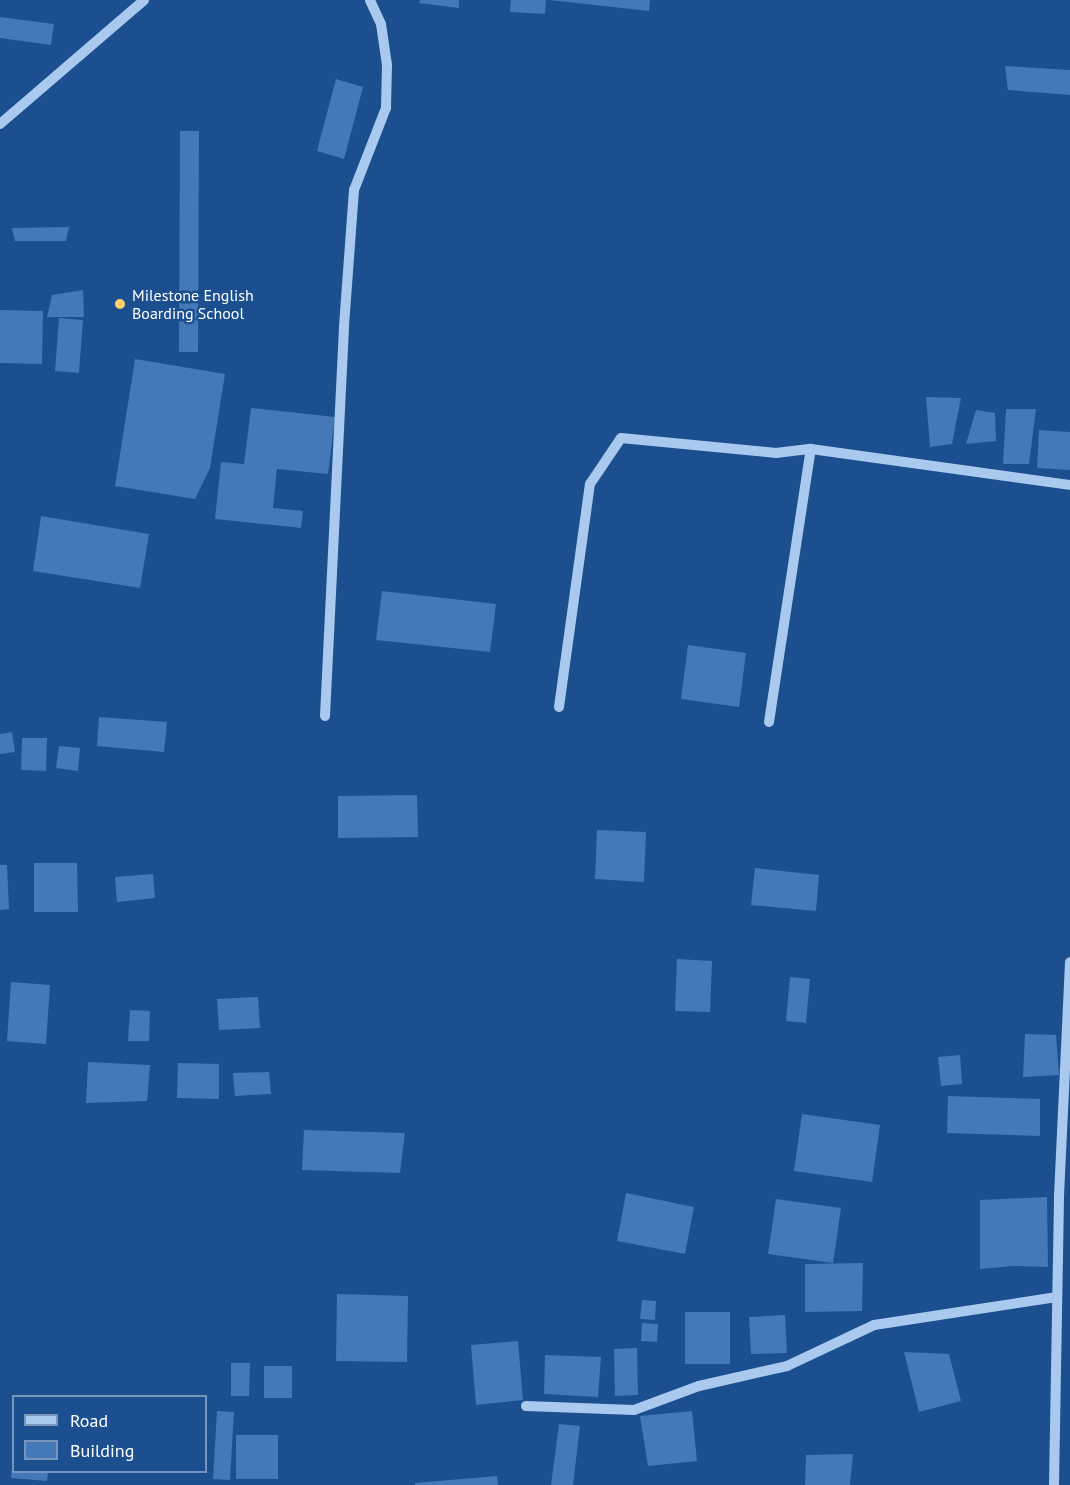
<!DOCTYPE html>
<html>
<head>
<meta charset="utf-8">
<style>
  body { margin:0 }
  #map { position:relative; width:1070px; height:1485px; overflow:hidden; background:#1b4f8f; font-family:"PT Sans",sans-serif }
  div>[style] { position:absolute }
  .building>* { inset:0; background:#4478b7 }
  .minor>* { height:10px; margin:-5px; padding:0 5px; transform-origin:5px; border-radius:5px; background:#a9c9ee }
  .dots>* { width:16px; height:16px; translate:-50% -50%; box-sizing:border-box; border:3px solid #1b4f8f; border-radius:50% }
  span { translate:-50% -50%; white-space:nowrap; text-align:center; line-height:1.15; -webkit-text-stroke:5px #1b4f8f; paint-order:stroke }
  .poi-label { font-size:16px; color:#fff }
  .left { translate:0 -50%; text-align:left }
  .legend { position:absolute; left:12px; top:1395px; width:195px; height:78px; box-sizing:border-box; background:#1b4f8f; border:2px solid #7695bc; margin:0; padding:8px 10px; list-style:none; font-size:18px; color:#fff }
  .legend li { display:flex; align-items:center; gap:12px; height:30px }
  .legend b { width:30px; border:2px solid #7695bc }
</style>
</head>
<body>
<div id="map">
  <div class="building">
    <div style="clip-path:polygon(420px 0,459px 0,459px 8px,419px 3px)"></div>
    <div style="clip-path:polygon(511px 0,546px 0,545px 14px,510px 12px)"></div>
    <div style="clip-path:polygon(549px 0,650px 0,649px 11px)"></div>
    <div style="clip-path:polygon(0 17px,54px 24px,51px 45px,0 38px)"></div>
    <div style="clip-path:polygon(1005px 66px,1070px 70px,1070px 95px,1008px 90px)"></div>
    <div style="clip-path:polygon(336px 79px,363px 87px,344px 159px,317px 151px)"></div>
    <div style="clip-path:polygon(180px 131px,199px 131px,198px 352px,179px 352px)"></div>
    <div style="clip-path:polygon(69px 227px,66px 241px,15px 241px,12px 228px)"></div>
    <div style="clip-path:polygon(83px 290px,84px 317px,47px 317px,52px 295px)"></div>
    <div style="clip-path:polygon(0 310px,43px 311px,42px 364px,0 363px)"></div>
    <div style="clip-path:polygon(59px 318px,83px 320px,79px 373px,55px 371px)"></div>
    <div style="clip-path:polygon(135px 359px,225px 374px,210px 468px,195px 499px,115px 486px)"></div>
    <div style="clip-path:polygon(926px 397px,961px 398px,952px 444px,930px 447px)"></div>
    <div style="clip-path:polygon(251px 408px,335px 417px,328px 474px,277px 469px,273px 508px,303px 511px,301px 528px,215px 519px,221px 462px,244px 464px)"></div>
    <div style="clip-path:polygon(1006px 409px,1036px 409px,1029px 464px,1003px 464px)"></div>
    <div style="clip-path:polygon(976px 410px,995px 413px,996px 441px,966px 444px)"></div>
    <div style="clip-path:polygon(1039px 430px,1070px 432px,1070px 470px,1037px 468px)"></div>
    <div style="clip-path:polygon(41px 516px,149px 534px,140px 588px,33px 571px)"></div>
    <div style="clip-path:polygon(382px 591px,496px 604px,490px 652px,376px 640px)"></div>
    <div style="clip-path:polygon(688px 645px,746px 653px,739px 707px,681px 699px)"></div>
    <div style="clip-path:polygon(99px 717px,167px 722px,164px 752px,97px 746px)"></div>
    <div style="clip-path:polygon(12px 732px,15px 752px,0 754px,0 734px)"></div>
    <div style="clip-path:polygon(22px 738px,47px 738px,46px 771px,21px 770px)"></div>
    <div style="clip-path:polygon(59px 746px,80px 748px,78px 771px,56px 768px)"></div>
    <div style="clip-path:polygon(417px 795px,418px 837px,338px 838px,338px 796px)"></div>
    <div style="clip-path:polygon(597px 830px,646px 832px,644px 882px,595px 879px)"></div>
    <div style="clip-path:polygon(34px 863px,77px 863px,78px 912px,34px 912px)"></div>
    <div style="clip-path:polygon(0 865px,7px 865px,9px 909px,0 910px)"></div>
    <div style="clip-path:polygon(755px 868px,819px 875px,816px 911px,751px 905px)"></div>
    <div style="clip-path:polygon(153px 874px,155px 898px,117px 902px,115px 877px)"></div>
    <div style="clip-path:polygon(677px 959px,712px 961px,710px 1012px,675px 1011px)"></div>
    <div style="clip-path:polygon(790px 977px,810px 979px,806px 1023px,786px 1021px)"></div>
    <div style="clip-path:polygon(11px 982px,50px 985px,46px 1044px,7px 1041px)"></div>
    <div style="clip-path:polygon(258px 997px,260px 1028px,219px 1030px,217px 999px)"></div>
    <div style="clip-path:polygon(130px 1010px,150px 1011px,149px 1041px,128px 1041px)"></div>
    <div style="clip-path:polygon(1025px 1034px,1056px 1035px,1059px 1075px,1023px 1077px)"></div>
    <div style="clip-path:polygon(960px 1055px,962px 1084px,941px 1086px,938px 1057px)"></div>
    <div style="clip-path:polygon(88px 1062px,150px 1065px,147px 1101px,86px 1103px)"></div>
    <div style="clip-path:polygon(178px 1063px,219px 1064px,219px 1099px,177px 1098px)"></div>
    <div style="clip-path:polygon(269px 1072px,271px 1094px,235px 1096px,233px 1073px)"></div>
    <div style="clip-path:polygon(948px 1096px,1040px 1099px,1040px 1136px,947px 1133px)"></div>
    <div style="clip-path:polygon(802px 1114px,880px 1125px,872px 1182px,794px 1171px)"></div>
    <div style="clip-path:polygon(304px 1130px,405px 1133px,400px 1173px,302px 1170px)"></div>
    <div style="clip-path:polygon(626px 1193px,694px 1207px,685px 1254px,617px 1241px)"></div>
    <div style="clip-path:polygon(1047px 1197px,1048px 1267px,1013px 1266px,980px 1269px,980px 1200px)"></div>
    <div style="clip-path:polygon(776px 1199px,841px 1208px,833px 1263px,768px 1254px)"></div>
    <div style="clip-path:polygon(863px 1263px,862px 1311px,805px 1312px,805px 1264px)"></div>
    <div style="clip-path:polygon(337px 1294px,408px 1296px,407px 1362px,336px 1361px)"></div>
    <div style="clip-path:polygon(642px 1300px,656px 1301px,655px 1320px,640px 1319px)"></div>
    <div style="clip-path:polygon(685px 1312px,730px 1312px,730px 1364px,685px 1364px)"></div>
    <div style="clip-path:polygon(785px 1315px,787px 1353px,751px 1354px,749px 1317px)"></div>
    <div style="clip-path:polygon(642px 1323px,658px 1324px,657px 1342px,641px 1341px)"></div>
    <div style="clip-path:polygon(518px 1341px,523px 1400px,476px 1405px,471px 1345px)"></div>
    <div style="clip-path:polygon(637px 1348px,638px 1395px,615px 1396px,614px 1349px)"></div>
    <div style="clip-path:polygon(904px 1352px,949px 1354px,961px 1401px,919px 1412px)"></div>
    <div style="clip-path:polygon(545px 1355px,601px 1357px,598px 1397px,544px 1394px)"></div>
    <div style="clip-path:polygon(231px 1363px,250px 1363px,249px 1396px,231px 1396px)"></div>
    <div style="clip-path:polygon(264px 1366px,292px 1366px,292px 1398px,264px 1398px)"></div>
    <div style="clip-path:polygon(217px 1411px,234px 1412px,230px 1480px,213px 1479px)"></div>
    <div style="clip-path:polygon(692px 1411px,697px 1461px,648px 1466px,640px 1416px)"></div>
    <div style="clip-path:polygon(559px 1424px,580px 1426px,573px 1485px,551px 1485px)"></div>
    <div style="clip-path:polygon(236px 1435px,278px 1435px,278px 1479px,236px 1479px)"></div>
    <div style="clip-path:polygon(853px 1454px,850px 1485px,805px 1485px,806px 1455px)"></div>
    <div style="clip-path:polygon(12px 1467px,14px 1472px,48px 1472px,47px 1481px,11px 1478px)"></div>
    <div style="clip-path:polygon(497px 1476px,498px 1485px,415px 1485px,415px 1483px)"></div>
  </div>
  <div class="minor">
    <div style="left:0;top:124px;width:190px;rotate:-40.7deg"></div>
    <div style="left:559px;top:707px;width:225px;rotate:-82.1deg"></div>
    <div style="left:590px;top:484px;width:55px;rotate:-56deg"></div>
    <div style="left:621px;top:438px;width:156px;rotate:5.5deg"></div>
    <div style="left:776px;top:453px;width:35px;rotate:-7deg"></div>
    <div style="left:811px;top:449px;width:261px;rotate:7.9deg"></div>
    <div style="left:325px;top:716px;width:390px;rotate:-87.2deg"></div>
    <div style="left:344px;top:326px;width:136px;rotate:-85.8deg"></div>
    <div style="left:354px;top:190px;width:88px;rotate:-68.7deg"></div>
    <div style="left:386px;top:108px;width:43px;rotate:-88.7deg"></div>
    <div style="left:387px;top:65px;width:41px;rotate:-98.3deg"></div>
    <div style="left:381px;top:24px;width:26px;rotate:-115deg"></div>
    <div style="left:769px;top:722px;width:276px;rotate:-81.3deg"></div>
    <div style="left:526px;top:1406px;width:108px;rotate:2.1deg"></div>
    <div style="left:634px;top:1410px;width:69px;rotate:-20.3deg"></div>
    <div style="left:699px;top:1386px;width:90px;rotate:-12.8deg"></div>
    <div style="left:787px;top:1366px;width:96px;rotate:-25.2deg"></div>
    <div style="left:874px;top:1325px;width:185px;rotate:-8.7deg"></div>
    <div style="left:1054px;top:1485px;width:289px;rotate:-89deg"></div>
    <div style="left:1059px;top:1196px;width:234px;rotate:-87.3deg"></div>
  </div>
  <div class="dots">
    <div style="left:120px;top:304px;background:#ffd166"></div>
  </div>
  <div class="poi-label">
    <span class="left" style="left:132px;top:304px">Milestone English<br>Boarding School</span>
  </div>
  <ul class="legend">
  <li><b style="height:8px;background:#a9c9ee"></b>Road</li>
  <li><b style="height:16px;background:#4478b7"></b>Building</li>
  </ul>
</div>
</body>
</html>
